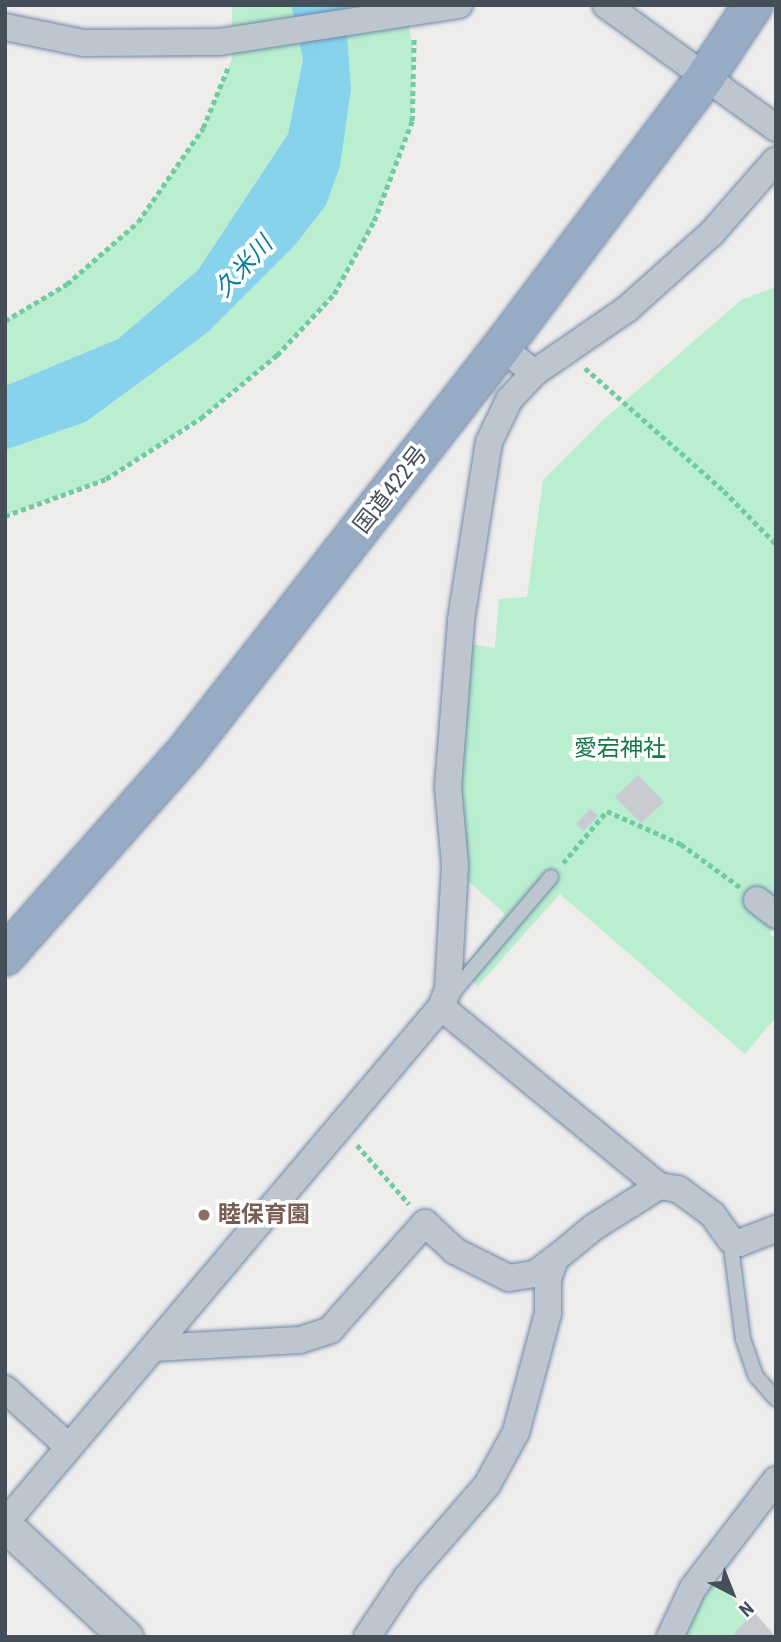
<!DOCTYPE html>
<html>
<head>
<meta charset="utf-8">
<style>
  body { margin:0 }
  #map { position:relative; width:781px; height:1642px; overflow:hidden; background:#efecec; font-family:"Roboto Condensed","Noto Sans JP",sans-serif }
  div>[style] { position:absolute }
  .green>* { inset:0; background:#b9eecf }
  .water>* { inset:0; background:#86d3eb }
  .building>* { inset:0; background:#c9cbd1 }
  .path>* { height:4.5px; margin-top:-2.25px; transform-origin:0; background:repeating-linear-gradient(90deg,#71cba1 0 5px,transparent 0 8.5px) }
  .roads { filter:drop-shadow(0 0 2px #6f88a7) drop-shadow(0 0 2px #6f88a7) }
  .service>* { height:14px; margin:-7px; padding:0 7px; transform-origin:7px; border-radius:7px; background:#bdc6cf }
  .minor>* { height:26px; margin:-13px; padding:0 13px; transform-origin:13px; border-radius:13px; background:#bdc6cf }
  .tertiary>* { height:33px; margin:-16.5px; padding:0 16.5px; transform-origin:16.5px; border-radius:16.5px; background:#bdc6cf }
  .trunk>* { height:38px; margin:-19px; padding:0 19px; transform-origin:19px; border-radius:19px; background:#97acc4 }
  .dots>* { width:19px; height:19px; translate:-50% -50%; box-sizing:border-box; border:4px solid #fff; border-radius:50% }
  span { translate:-50% -50%; white-space:nowrap; text-align:center; line-height:1.15; -webkit-text-stroke:7px #fff; paint-order:stroke }
  .street-label { font-size:23px; color:#454f59 }
  .park-label { font-size:23px; color:#17794a }
  .education-label { font-size:23px; color:#785e54; font-weight:700 }
  .left { translate:0 -50%; text-align:left }
  .water-label { font-size:24px; color:#0c7b9d; font-style:italic }
  .frame { position:absolute; inset:0; border:7px solid #454f59; pointer-events:none }
  .north { position:absolute; left:697px; top:1558px; width:70px; height:70px; -webkit-text-stroke:5px #fff; paint-order:stroke; rotate:138deg; font-size:19px; font-weight:700; line-height:28px; text-align:center; color:#454f59 }
  .north::after { content:''; display:block; margin:auto; width:24px; height:32px; background:#454f59; clip-path:polygon(50% 0,100% 100%,50% 72%,0 100%) }
</style>
</head>
<body>
<div id="map">
  <div class="green">
    <div style="clip-path:polygon(232px 5px,291px 5px,303px 59px,288px 134px,198px 270px,118px 339px,5px 386px,5px 321px,67px 284px,138px 222px,203px 128px,232px 59px)"></div>
    <div style="clip-path:polygon(345px 5px,405px 5px,413px 48px,412px 121px,374px 221px,334px 294px,277px 355px,201px 418px,106px 479px,5px 516px,5px 450px,87px 422px,207px 333px,296px 244px,326px 205px,351px 89px)"></div>
    <div style="clip-path:polygon(776px 287px,776px 925px,769px 933px,776px 939px,776px 1017px,745px 1054px,560px 894px,478px 986px,461px 971px,505px 914px,466px 879px,459px 827px,469px 644px,495px 648px,499px 599px,527px 597px,543px 480px,601px 422px,741px 300px)"></div>
    <div style="clip-path:polygon(715px 1580px,750px 1616px,731px 1637px,679px 1637px)"></div>
  </div>
  <div class="water">
    <div style="clip-path:polygon(291px 5px,345px 5px,351px 89px,340px 166px,326px 205px,296px 244px,207px 333px,86px 422px,5px 450px,5px 386px,118px 339px,198px 270px,288px 134px,303px 59px)"></div>
  </div>
  <div class="building">
    <div style="clip-path:polygon(638px 775px,664px 802px,641px 823px,615px 797px)"></div>
    <div style="clip-path:polygon(590px 809px,598px 816px,583px 831px,576px 824px)"></div>
    <div style="clip-path:polygon(754px 1612px,776px 1637px,731px 1637px,750px 1616px)"></div>
  </div>
  <div class="path">
    <div style="left:5px;top:321px;width:72px;rotate:-30.8deg"></div>
    <div style="left:67px;top:284px;width:94px;rotate:-41.1deg"></div>
    <div style="left:138px;top:222px;width:114px;rotate:-55.3deg"></div>
    <div style="left:203px;top:128px;width:68px;rotate:-67.6deg"></div>
    <div style="left:585px;top:368px;width:186px;rotate:41.5deg"></div>
    <div style="left:724px;top:491px;width:74px;rotate:45.5deg"></div>
    <div style="left:5px;top:516px;width:108px;rotate:-20.1deg"></div>
    <div style="left:106px;top:479px;width:113px;rotate:-32.7deg"></div>
    <div style="left:201px;top:418px;width:99px;rotate:-39.7deg"></div>
    <div style="left:277px;top:355px;width:83px;rotate:-46.9deg"></div>
    <div style="left:334px;top:294px;width:83px;rotate:-61.3deg"></div>
    <div style="left:374px;top:221px;width:107px;rotate:-69.2deg"></div>
    <div style="left:412px;top:121px;width:85px;rotate:-88.7deg"></div>
    <div style="left:563px;top:863px;width:68px;rotate:-49.8deg"></div>
    <div style="left:607px;top:811px;width:81px;rotate:24deg"></div>
    <div style="left:681px;top:844px;width:73px;rotate:36.1deg"></div>
    <div style="left:357px;top:1145px;width:79px;rotate:48.6deg"></div>
  </div>
  <div class="roads">
    <div class="service">
      <div style="left:450px;top:996px;width:156px;rotate:-49.7deg"></div>
      <div style="left:730px;top:1239px;width:101px;rotate:82.6deg"></div>
      <div style="left:743px;top:1339px;width:39px;rotate:71deg"></div>
      <div style="left:756px;top:1376px;width:30px;rotate:49deg"></div>
    </div>
    <div class="minor">
      <div style="left:606px;top:5px;width:210px;rotate:35.9deg"></div>
      <div style="left:5px;top:27px;width:80px;rotate:11.6deg"></div>
      <div style="left:83px;top:43px;width:136px;rotate:-0.4deg"></div>
      <div style="left:219px;top:42px;width:243px;rotate:-8.8deg"></div>
      <div style="left:534px;top:373px;width:113px;rotate:-34.5deg"></div>
      <div style="left:627px;top:309px;width:113px;rotate:-41.8deg"></div>
      <div style="left:711px;top:234px;width:98px;rotate:-48.7deg"></div>
      <div style="left:757px;top:900px;width:24px;rotate:38deg"></div>
      <div style="left:441px;top:1007px;width:282px;rotate:39.4deg"></div>
      <div style="left:153px;top:1348px;width:147px;rotate:-3.1deg"></div>
      <div style="left:300px;top:1340px;width:32px;rotate:-18deg"></div>
      <div style="left:330px;top:1330px;width:143px;rotate:-48.4deg"></div>
      <div style="left:425px;top:1223px;width:41px;rotate:43deg"></div>
      <div style="left:455px;top:1251px;width:60px;rotate:26.6deg"></div>
      <div style="left:509px;top:1278px;width:26px;rotate:-9deg"></div>
      <div style="left:535px;top:1274px;width:25px;rotate:-37deg"></div>
      <div style="left:5px;top:1389px;width:86px;rotate:42.2deg"></div>
      <div style="left:5px;top:1523px;width:676px;rotate:-49.8deg"></div>
      <div style="left:441px;top:1007px;width:18px;rotate:-68deg"></div>
      <div style="left:448px;top:990px;width:125px;rotate:-86.8deg"></div>
      <div style="left:455px;top:865px;width:78px;rotate:-95.1deg"></div>
      <div style="left:448px;top:787px;width:168px;rotate:-85.5deg"></div>
      <div style="left:461px;top:620px;width:180px;rotate:-81.1deg"></div>
      <div style="left:489px;top:442px;width:47px;rotate:-64.5deg"></div>
      <div style="left:509px;top:400px;width:37px;rotate:-47deg"></div>
      <div style="left:534px;top:373px;width:41px;rotate:-140.9deg"></div>
      <div style="left:367px;top:1637px;width:72px;rotate:-56.3deg"></div>
      <div style="left:407px;top:1577px;width:122px;rotate:-49deg"></div>
      <div style="left:487px;top:1485px;width:60px;rotate:-61.3deg"></div>
      <div style="left:516px;top:1432px;width:123px;rotate:-74.9deg"></div>
      <div style="left:548px;top:1313px;width:34px;rotate:-90deg"></div>
      <div style="left:548px;top:1279px;width:21px;rotate:-71deg"></div>
      <div style="left:555px;top:1259px;width:50px;rotate:-39.4deg"></div>
      <div style="left:594px;top:1227px;width:77px;rotate:-32.2deg"></div>
      <div style="left:659px;top:1186px;width:19px;rotate:9deg"></div>
      <div style="left:678px;top:1189px;width:42px;rotate:36.3deg"></div>
      <div style="left:712px;top:1214px;width:31px;rotate:54deg"></div>
      <div style="left:730px;top:1239px;width:10px;rotate:24deg"></div>
      <div style="left:739px;top:1243px;width:40px;rotate:-21deg"></div>
      <div style="left:670px;top:1637px;width:54px;rotate:-64.9deg"></div>
      <div style="left:693px;top:1588px;width:136px;rotate:-52.5deg"></div>
    </div>
    <div class="tertiary">
      <div style="left:5px;top:1525px;width:165px;rotate:42.8deg"></div>
    </div>
    <div class="trunk">
      <div style="left:5px;top:956px;width:276px;rotate:-48.5deg"></div>
      <div style="left:188px;top:749px;width:510px;rotate:-52.01deg"></div>
      <div style="left:502px;top:347px;width:339px;rotate:-53deg"></div>
      <div style="left:706px;top:76px;width:85px;rotate:-56.5deg"></div>
    </div>
  </div>
  <div class="dots">
    <div style="left:204px;top:1215px;background:#8d6e63"></div>
  </div>
  <div class="street-label">
    <span style="left:391px;top:490px;rotate:-52deg">国道422号</span>
  </div>
  <div class="park-label">
    <span style="left:620px;top:749px">愛宕神社</span>
  </div>
  <div class="education-label">
    <span class="left" style="left:218px;top:1215px">睦保育園</span>
  </div>
  <div class="water-label">
    <span style="left:244px;top:267px;rotate:-48deg">久米川</span>
  </div>
  <div class="frame"></div>
  <div class="north">N</div>
</div>
</body>
</html>
